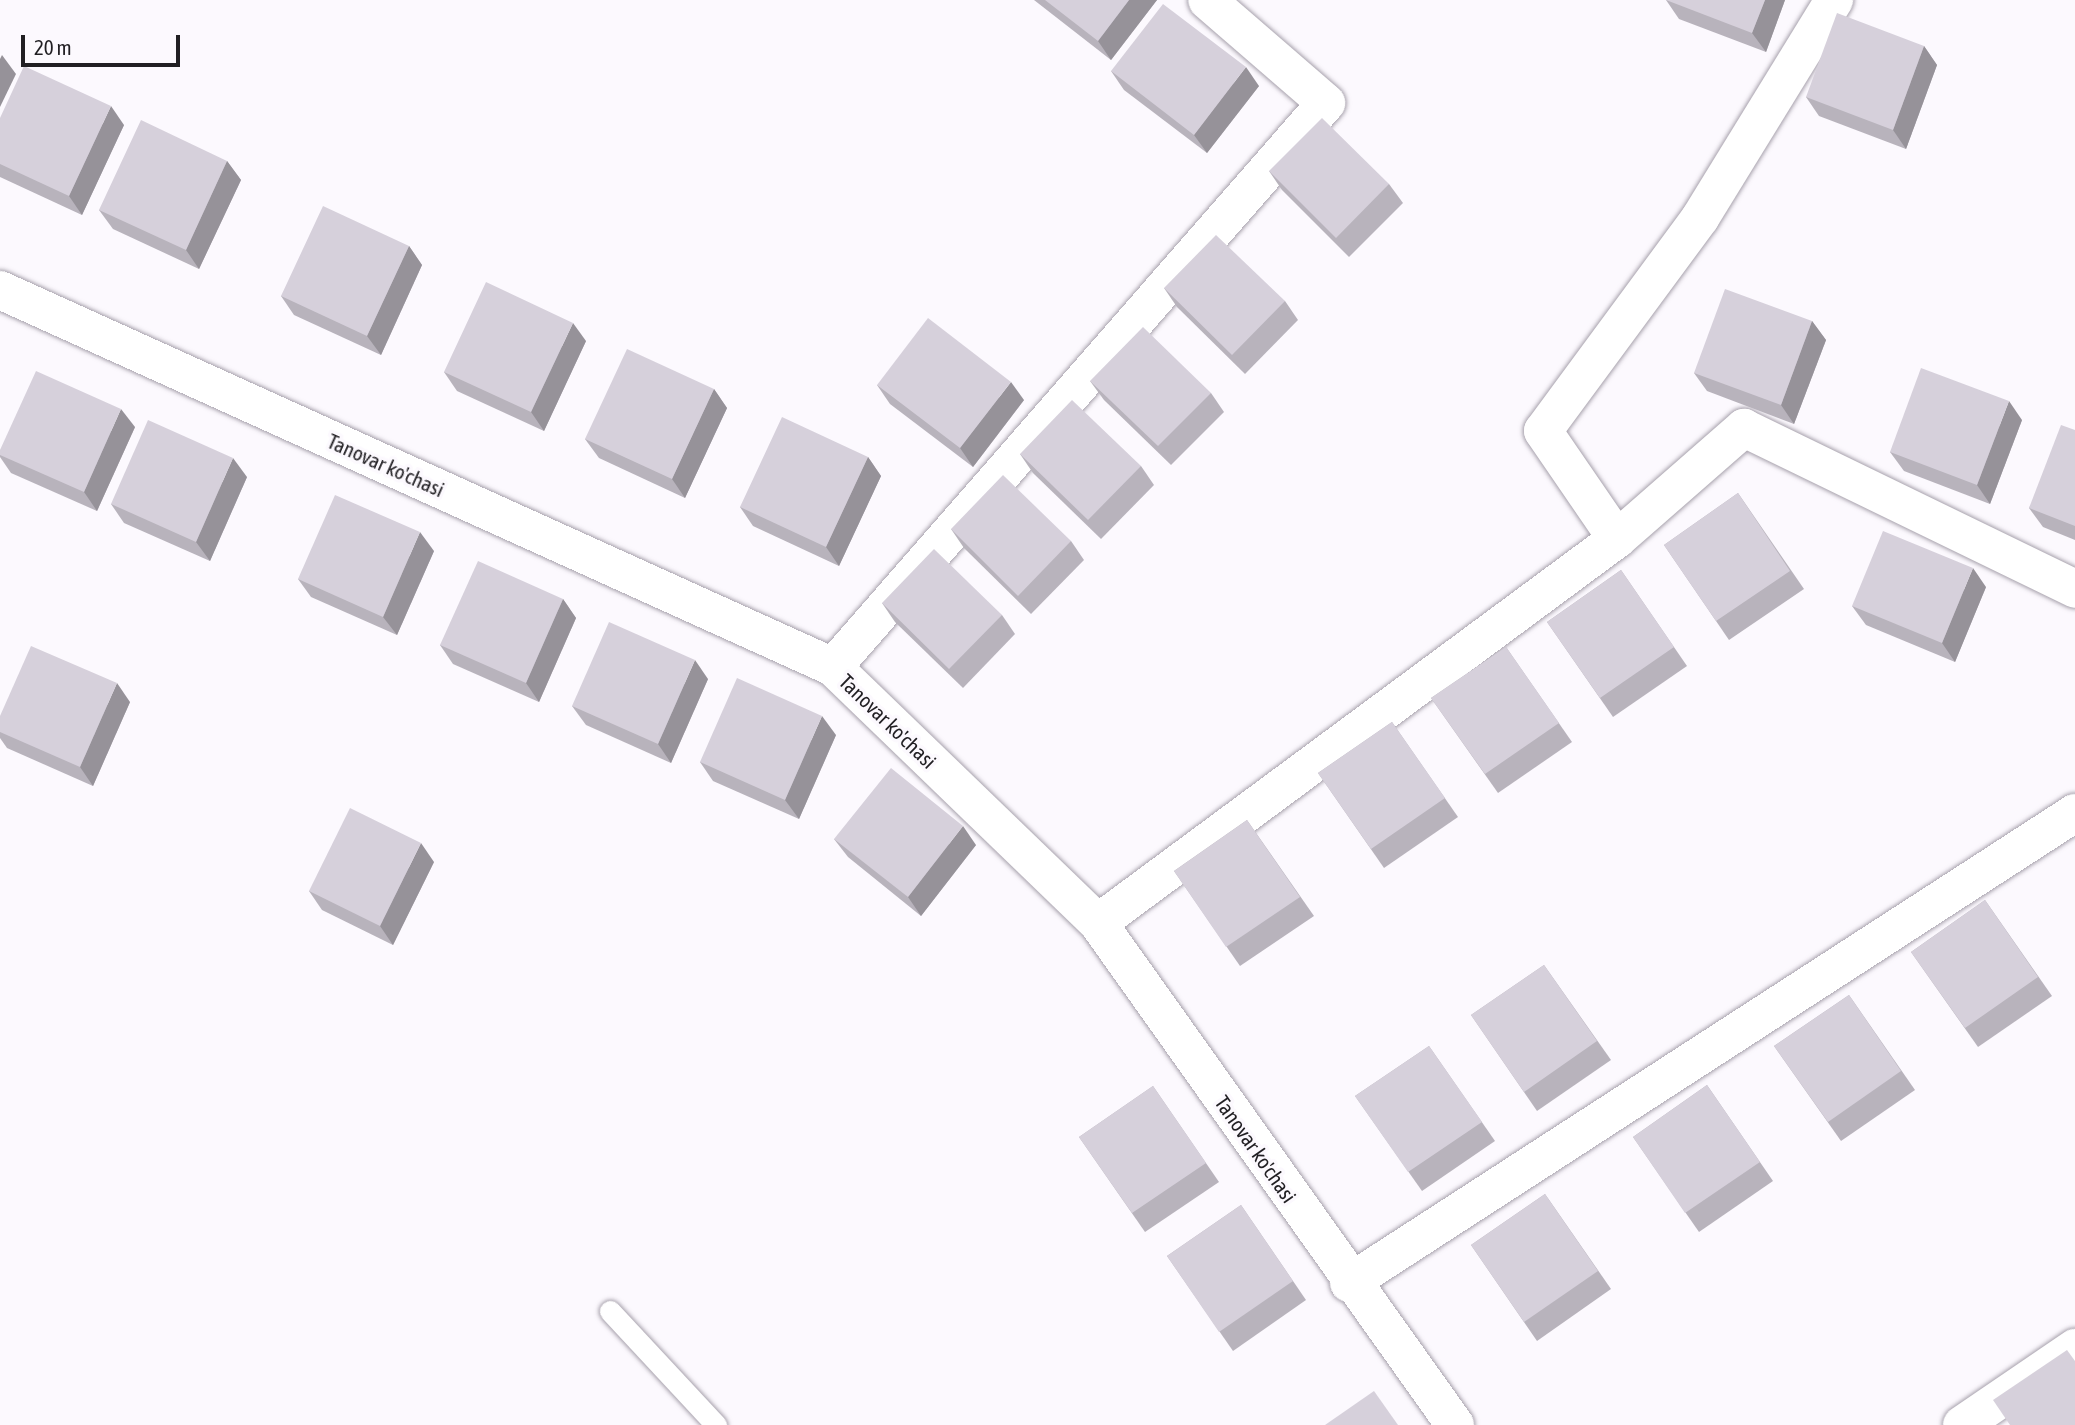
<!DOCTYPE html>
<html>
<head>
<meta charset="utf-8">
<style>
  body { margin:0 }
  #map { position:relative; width:2075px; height:1425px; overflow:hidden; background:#fcf9fe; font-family:"Asap Condensed",sans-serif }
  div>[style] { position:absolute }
  .roads { filter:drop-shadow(0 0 2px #a7a1ac) drop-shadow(0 0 2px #a7a1ac) }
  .service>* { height:21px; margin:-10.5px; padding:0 10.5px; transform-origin:10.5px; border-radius:10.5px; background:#fff }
  .minor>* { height:38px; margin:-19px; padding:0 19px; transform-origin:19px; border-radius:19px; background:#fff }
  .wall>* { inset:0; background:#b8b3bc }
  .shaded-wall>* { inset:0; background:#969299 }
  .building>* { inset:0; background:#d6d0db }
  span { translate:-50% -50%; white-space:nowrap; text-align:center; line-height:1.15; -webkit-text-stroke:7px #fcf9fe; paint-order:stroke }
  .street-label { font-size:21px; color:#211f23 }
  .scale { position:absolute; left:21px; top:35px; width:159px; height:32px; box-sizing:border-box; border:4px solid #211f23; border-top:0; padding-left:9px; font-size:21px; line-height:24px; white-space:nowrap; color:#211f23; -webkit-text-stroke:5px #fcf9fe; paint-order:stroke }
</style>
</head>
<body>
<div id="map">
  <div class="roads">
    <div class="service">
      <div style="left:610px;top:1311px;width:156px;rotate:47.1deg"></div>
    </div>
    <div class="minor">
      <div style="left:0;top:290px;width:914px;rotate:24.35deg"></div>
      <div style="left:833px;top:667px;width:368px;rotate:44deg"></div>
      <div style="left:1098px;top:923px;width:616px;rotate:54.58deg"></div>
      <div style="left:1617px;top:539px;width:131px;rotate:-124.4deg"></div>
      <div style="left:1543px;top:431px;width:265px;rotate:-53.6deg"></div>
      <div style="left:1700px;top:218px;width:256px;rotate:-58.4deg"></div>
      <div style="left:833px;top:667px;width:749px;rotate:-48.84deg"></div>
      <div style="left:1326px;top:103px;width:157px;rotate:-139.1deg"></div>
      <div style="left:1098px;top:923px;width:646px;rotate:-36.5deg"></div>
      <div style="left:1617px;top:539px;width:169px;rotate:-41.2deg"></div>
      <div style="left:1744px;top:428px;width:368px;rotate:25.9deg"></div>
      <div style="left:1349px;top:1283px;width:865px;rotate:-32.92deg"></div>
      <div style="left:1962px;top:1425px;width:137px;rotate:-34.3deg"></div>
    </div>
  </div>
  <div class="wall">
    <div style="clip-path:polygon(1034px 0,1157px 0,1111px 60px)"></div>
    <div style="clip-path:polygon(1666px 0,1785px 0,1766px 52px,1679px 19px)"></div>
    <div style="clip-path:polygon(1924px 46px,1937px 65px,1906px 149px,1819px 116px,1806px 97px)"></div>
    <div style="clip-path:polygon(1111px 71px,1259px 86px,1207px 153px,1124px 90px)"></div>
    <div style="clip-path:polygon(0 118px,124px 125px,82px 215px,0 177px)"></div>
    <div style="clip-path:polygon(227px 161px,241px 180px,199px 269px,113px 229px,99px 210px)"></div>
    <div style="clip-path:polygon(1269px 171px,1389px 184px,1403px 203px,1349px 257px,1282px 190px)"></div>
    <div style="clip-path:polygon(409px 246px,422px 265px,381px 355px,294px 315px,281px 296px)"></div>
    <div style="clip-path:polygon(1164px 288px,1285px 301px,1298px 320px,1245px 374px,1177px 307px)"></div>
    <div style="clip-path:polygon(1812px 321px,1826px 340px,1794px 424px,1707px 391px,1694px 373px)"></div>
    <div style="clip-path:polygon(586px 341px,544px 431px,457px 391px,444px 372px)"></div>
    <div style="clip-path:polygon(1090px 381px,1211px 393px,1224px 412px,1171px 465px,1104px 400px)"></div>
    <div style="clip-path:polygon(877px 385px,1024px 400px,973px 467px,890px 404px)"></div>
    <div style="clip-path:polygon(714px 389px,727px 408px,685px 498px,599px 458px,585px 439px)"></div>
    <div style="clip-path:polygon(2022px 420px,1990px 504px,1904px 471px,1890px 452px)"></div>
    <div style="clip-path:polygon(135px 427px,97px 511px,11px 473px,0 457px,0 450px)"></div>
    <div style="clip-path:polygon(2075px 430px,2075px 540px,2043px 527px,2029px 508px)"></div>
    <div style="clip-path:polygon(1020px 454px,1141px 466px,1154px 485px,1101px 539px,1033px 473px)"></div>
    <div style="clip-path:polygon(868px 457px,881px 476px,839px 566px,753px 526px,740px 507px)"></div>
    <div style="clip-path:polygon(247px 477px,210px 561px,124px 523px,111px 504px)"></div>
    <div style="clip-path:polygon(1738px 493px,1804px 589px,1729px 640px,1664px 545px)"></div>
    <div style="clip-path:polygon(951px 529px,1071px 541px,1084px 560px,1031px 614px,964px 548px)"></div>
    <div style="clip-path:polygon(434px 551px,397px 635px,311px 597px,298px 579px)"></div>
    <div style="clip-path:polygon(1621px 570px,1687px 666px,1613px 717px,1547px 622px)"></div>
    <div style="clip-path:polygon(1986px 587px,1955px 662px,1866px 625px,1852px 606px)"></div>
    <div style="clip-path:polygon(563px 599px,576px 618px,539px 702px,453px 664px,440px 645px)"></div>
    <div style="clip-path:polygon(882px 603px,1002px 615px,1015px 634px,963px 688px,895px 622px)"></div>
    <div style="clip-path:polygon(1506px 647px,1572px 742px,1498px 793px,1431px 698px)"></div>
    <div style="clip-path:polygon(708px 679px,671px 763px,586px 725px,572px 706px)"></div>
    <div style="clip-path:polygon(130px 702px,93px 786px,7px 748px,0 738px,0 716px)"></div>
    <div style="clip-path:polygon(1392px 722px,1458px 817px,1384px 868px,1318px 773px)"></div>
    <div style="clip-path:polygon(836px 735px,799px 819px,713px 781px,700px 762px)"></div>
    <div style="clip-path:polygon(1247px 820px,1314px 916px,1240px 966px,1174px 871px)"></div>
    <div style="clip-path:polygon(834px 839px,976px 845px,921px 916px,848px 857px)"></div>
    <div style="clip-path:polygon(434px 862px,393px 945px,322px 910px,309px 891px)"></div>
    <div style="clip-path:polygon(1985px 900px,2052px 996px,1978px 1047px,1911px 952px)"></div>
    <div style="clip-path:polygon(1544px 965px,1611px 1060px,1537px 1111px,1471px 1015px)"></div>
    <div style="clip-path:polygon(1849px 995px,1915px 1090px,1841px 1141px,1774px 1046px)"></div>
    <div style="clip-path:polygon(1429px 1046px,1495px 1141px,1422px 1191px,1355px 1096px)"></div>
    <div style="clip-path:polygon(1707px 1085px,1773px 1181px,1699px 1232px,1633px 1137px)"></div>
    <div style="clip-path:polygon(1153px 1086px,1219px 1182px,1145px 1232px,1079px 1137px)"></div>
    <div style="clip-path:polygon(1545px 1194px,1611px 1289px,1537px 1341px,1471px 1245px)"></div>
    <div style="clip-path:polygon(1241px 1205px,1306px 1300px,1233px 1351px,1167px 1256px)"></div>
  </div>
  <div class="shaded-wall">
    <div style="clip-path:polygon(1129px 0,1157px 0,1111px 60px,1098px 41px)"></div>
    <div style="clip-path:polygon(1765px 0,1785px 0,1766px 52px,1752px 33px)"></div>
    <div style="clip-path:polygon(1924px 46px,1937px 65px,1906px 149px,1893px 130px)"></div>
    <div style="clip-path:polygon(2px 55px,16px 74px,0 107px,0 59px)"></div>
    <div style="clip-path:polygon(1246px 67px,1259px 86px,1207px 153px,1194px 135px)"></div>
    <div style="clip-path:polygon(111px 106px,124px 125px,82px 215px,69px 196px)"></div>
    <div style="clip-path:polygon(227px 161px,241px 180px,199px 269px,186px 250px)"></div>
    <div style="clip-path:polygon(409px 246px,422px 265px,381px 355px,367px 336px)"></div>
    <div style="clip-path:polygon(1812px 321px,1826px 340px,1794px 424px,1781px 405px)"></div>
    <div style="clip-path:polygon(573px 323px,586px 341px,544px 431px,531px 412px)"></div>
    <div style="clip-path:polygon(1011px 382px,1024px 400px,973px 467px,960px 448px)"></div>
    <div style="clip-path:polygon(714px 389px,727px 408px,685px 498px,672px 479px)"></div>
    <div style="clip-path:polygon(2009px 401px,2022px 420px,1990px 504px,1977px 485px)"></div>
    <div style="clip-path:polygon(121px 409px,135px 427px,97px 511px,84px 492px)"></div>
    <div style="clip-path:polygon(868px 457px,881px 476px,839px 566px,826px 547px)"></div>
    <div style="clip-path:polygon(233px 458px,247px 477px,210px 561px,196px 542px)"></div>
    <div style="clip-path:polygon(420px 532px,434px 551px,397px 635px,383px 617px)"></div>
    <div style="clip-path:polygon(1973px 568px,1986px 587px,1955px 662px,1942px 643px)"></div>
    <div style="clip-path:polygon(563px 599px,576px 618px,539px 702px,526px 683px)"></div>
    <div style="clip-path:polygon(695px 660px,708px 679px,671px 763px,658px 744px)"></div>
    <div style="clip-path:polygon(117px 683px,130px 702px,93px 786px,80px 767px)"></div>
    <div style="clip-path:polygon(822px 716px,836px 735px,799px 819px,785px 800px)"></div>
    <div style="clip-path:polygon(963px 826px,976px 845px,921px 916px,908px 897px)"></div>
    <div style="clip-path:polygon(421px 843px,434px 862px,393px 945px,380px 926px)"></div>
  </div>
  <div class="building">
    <div style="clip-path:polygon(1045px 0,1129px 0,1098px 41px)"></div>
    <div style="clip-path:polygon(1666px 0,1765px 0,1752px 33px)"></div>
    <div style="clip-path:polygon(1163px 4px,1246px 67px,1194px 135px,1111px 71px)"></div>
    <div style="clip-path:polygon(1837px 13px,1924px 46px,1893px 130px,1806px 97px)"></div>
    <div style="clip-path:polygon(24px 66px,111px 106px,69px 196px,0 164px,0 118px)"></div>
    <div style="clip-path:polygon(1322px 118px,1389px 184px,1336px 238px,1269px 171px)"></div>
    <div style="clip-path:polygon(141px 120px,227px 161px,186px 250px,99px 210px)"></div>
    <div style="clip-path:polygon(323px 206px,409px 246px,367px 336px,281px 296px)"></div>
    <div style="clip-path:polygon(1216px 235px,1285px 301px,1232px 355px,1164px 288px)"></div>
    <div style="clip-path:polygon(486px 282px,573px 323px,531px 412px,444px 372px)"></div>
    <div style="clip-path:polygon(1725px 289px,1812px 321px,1781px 405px,1694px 373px)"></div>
    <div style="clip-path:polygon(928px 318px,1011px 382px,960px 448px,877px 385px)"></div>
    <div style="clip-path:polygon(1143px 327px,1211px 393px,1158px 446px,1090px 381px)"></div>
    <div style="clip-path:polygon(627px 349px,714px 389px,672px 479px,585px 439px)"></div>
    <div style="clip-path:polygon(1921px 368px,2009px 401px,1977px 485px,1890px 452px)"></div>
    <div style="clip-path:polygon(36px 371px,121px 409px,84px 492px,0 455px,0 450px)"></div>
    <div style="clip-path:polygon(1072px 400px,1141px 466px,1088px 520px,1020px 454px)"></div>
    <div style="clip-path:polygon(782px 417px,868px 457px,826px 547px,740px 507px)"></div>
    <div style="clip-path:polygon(148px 420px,233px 458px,196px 542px,111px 504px)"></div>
    <div style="clip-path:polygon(2061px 425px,2075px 430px,2075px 526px,2029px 508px)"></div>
    <div style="clip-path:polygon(1003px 475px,1071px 541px,1018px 596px,951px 529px)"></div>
    <div style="clip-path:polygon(1738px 493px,1790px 571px,1716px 621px,1664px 545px)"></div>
    <div style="clip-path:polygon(335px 495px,420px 532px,383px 617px,298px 579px)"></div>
    <div style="clip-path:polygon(1883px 531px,1973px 568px,1942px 643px,1852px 606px)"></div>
    <div style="clip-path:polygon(934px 549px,1002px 615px,949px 669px,882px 603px)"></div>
    <div style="clip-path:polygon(478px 561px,563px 599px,526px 683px,440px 645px)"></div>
    <div style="clip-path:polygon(1621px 570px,1674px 647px,1600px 698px,1547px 622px)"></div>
    <div style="clip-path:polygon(609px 622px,695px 660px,658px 744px,572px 706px)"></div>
    <div style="clip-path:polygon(31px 646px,117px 683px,80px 767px,0 732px,0 716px)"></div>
    <div style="clip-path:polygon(1506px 647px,1559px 723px,1485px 774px,1431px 698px)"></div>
    <div style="clip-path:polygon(737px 678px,822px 716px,785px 800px,700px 762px)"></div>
    <div style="clip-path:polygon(1392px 722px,1445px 798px,1371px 849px,1318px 773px)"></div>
    <div style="clip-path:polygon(891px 768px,963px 826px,908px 897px,834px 839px)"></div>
    <div style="clip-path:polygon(350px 808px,421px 843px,380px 926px,309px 891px)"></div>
    <div style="clip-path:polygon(1247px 820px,1300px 897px,1226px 947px,1174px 871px)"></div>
    <div style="clip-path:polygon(1985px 900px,2038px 977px,1965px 1028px,1911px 952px)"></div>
    <div style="clip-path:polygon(1544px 965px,1597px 1041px,1524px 1092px,1471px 1015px)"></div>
    <div style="clip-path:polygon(1849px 995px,1901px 1071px,1828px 1122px,1774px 1046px)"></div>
    <div style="clip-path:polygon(1429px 1046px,1482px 1122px,1408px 1172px,1355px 1096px)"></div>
    <div style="clip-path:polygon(1707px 1085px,1760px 1162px,1685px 1213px,1633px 1137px)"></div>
    <div style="clip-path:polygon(1153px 1086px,1206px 1163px,1132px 1213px,1079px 1137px)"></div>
    <div style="clip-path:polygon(1545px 1194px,1598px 1271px,1524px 1322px,1471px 1245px)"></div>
    <div style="clip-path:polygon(1241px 1205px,1293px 1281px,1219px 1332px,1167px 1256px)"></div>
    <div style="clip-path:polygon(2067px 1350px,2075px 1361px,2075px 1425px,2010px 1425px,1993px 1400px)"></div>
    <div style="clip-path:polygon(1374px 1391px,1398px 1425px,1325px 1425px)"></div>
  </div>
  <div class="street-label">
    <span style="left:386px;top:465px;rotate:24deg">Tanovar ko'chasi</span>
    <span style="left:888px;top:721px;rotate:44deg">Tanovar ko'chasi</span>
    <span style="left:1256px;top:1149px;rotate:55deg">Tanovar ko'chasi</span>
  </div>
  <div class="scale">20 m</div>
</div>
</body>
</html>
